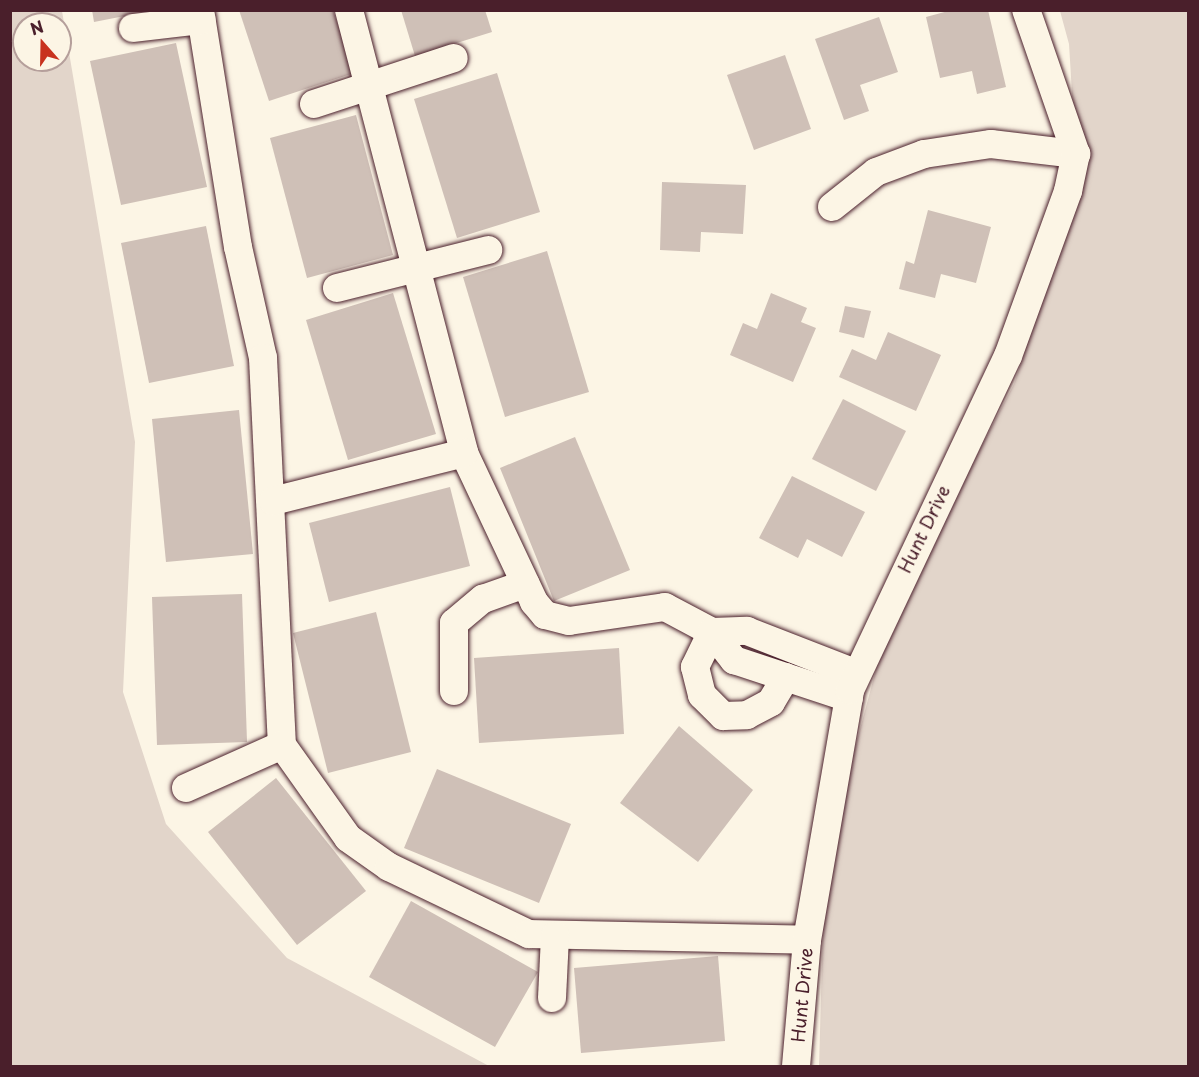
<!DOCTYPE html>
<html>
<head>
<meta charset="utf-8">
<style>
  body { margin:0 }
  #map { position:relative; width:1199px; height:1077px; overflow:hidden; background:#fcf5e5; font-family:"Playpen Sans",sans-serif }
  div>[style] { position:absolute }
  .green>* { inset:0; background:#e2d5ca }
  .building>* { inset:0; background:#cfc0b7 }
  .roads { filter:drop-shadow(0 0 2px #4a1f2b) drop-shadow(0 0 2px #4a1f2b) }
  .minor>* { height:28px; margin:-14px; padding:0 14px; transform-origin:14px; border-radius:14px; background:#fcf5e5 }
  span { translate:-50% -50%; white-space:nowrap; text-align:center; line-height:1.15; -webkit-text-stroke:4.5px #fcf5e5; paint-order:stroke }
  .street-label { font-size:18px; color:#4a1f2b }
  .frame { position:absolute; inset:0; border:12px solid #4a1f2b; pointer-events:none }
  .north { position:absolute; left:12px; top:12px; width:60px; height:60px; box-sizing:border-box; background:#fcf5e5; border:2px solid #b59f9b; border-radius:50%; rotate:340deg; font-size:16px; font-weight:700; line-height:24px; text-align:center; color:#4a1f2b }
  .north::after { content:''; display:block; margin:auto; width:21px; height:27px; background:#c8321e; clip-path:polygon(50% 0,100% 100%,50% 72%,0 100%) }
</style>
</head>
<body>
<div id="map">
  <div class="green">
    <div style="clip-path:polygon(evenodd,10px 11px,62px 11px,135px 442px,123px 692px,166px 824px,287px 958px,489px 1066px,11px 1066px,10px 11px,24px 24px,60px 24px,60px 60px,24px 60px,24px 24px)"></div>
    <div style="clip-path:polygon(1060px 11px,1188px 11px,1188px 1066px,819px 1066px,823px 928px,852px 759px,888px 625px,1014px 384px,1078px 191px,1069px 44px)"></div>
  </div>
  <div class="building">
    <div style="clip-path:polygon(92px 10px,144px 10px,145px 12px,94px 22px)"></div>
    <div style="clip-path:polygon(239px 10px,333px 10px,354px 73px,269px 101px)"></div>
    <div style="clip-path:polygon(401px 10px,485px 10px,492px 32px,415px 56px)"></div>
    <div style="clip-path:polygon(952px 10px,988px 10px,1006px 87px,977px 94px,972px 71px,940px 78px,926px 17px)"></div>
    <div style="clip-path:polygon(879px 17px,898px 72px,860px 85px,869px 111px,844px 120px,815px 39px)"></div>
    <div style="clip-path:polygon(176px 43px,207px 187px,121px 205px,90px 61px)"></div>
    <div style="clip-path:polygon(785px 55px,811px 129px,754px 150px,727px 75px)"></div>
    <div style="clip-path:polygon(497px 73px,540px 212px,457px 238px,414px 99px)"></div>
    <div style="clip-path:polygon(356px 115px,393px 255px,307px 278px,270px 138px)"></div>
    <div style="clip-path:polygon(662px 182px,746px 185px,743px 234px,701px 232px,700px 252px,660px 250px)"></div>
    <div style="clip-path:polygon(928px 210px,991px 227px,976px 283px,941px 274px,935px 298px,899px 289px,906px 261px,914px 264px)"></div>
    <div style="clip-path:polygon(206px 226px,234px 366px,149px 383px,121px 243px)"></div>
    <div style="clip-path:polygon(547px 251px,589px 392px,505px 417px,463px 277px)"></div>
    <div style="clip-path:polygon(393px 293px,436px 434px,348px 460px,306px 320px)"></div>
    <div style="clip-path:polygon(771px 293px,807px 308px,801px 322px,816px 328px,793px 382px,730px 355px,743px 323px,757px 329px)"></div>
    <div style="clip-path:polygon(845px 306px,871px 311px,864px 338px,839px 332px)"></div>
    <div style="clip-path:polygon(888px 332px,941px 355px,916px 411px,839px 377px,852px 349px,876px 360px)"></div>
    <div style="clip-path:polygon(843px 399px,906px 431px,876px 491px,812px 459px)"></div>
    <div style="clip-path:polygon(239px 410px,253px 554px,166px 562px,152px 419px)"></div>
    <div style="clip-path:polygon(575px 437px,630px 570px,554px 601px,500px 468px)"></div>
    <div style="clip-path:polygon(792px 476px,865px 512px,842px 557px,807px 539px,798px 558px,759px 538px)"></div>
    <div style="clip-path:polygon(450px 487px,470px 566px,329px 602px,309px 523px)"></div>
    <div style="clip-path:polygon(242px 594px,247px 742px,157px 745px,152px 597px)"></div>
    <div style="clip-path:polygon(376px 612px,411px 752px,328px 773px,293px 633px)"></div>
    <div style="clip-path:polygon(619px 648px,624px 734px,479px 743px,474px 658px)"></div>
    <div style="clip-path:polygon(679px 726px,753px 790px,698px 862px,620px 803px)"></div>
    <div style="clip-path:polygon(437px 769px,571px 824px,539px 903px,404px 848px)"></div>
    <div style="clip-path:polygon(276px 778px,366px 891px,297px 945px,208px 832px)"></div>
    <div style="clip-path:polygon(411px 901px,538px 972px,495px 1047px,369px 977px)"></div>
    <div style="clip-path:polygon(718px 956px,725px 1041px,581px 1053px,574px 968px)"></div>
  </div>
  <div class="roads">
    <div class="minor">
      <div style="left:200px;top:10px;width:240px;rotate:80.9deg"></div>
      <div style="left:238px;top:247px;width:114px;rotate:77.3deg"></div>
      <div style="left:263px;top:358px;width:387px;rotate:87.2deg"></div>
      <div style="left:282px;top:745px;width:114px;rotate:54.6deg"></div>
      <div style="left:348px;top:838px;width:50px;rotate:35.3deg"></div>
      <div style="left:389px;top:867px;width:155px;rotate:25.6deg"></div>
      <div style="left:529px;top:934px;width:278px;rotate:1.2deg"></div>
      <div style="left:349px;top:10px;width:458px;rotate:75.4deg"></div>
      <div style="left:464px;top:453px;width:165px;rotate:64.8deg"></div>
      <div style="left:534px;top:602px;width:17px;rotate:50deg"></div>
      <div style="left:545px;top:615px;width:25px;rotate:14deg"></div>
      <div style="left:569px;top:621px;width:97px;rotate:-8.3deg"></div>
      <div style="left:665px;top:607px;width:53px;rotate:28deg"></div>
      <div style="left:712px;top:632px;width:36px;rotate:52deg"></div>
      <div style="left:734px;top:660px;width:121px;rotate:18.3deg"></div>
      <div style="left:133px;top:28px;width:69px;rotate:-6.6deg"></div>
      <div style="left:314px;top:104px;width:147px;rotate:-18.2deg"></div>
      <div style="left:832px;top:207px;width:56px;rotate:-38.5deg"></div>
      <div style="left:876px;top:172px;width:51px;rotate:-20.6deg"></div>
      <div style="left:924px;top:154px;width:68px;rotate:-8.5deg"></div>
      <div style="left:991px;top:144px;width:86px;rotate:6.7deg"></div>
      <div style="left:337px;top:288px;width:156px;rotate:-14.1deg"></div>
      <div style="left:273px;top:501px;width:197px;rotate:-14.1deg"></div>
      <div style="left:712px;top:632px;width:39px;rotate:116deg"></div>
      <div style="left:695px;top:667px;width:29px;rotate:76deg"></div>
      <div style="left:702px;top:695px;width:30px;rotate:45deg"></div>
      <div style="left:723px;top:716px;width:24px;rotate:-2deg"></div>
      <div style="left:747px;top:715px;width:27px;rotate:-28deg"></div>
      <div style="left:771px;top:702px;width:29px;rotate:-59deg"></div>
      <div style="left:712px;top:632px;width:35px;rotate:-2deg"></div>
      <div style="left:747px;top:631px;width:116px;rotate:21.3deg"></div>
      <div style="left:454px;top:691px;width:68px;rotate:-90deg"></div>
      <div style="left:454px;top:623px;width:38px;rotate:-40deg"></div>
      <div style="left:483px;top:599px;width:45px;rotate:-19.7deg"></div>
      <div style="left:186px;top:788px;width:105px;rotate:-24.1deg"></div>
      <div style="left:552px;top:998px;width:62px;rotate:-87.2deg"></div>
      <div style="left:796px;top:1066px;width:126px;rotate:-85deg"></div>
      <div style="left:807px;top:940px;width:254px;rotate:-80.2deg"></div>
      <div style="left:850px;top:690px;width:369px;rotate:-64.7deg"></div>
      <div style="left:1008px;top:356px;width:176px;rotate:-70deg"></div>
      <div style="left:1068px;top:191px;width:38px;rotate:-78deg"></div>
      <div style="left:1076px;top:154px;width:152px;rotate:-109.1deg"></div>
    </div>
  </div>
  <div class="street-label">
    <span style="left:924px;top:529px;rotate:-64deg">Hunt Drive</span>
    <span style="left:802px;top:995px;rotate:-85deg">Hunt Drive</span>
  </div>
  <div class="frame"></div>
  <div class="north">N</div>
</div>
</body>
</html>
